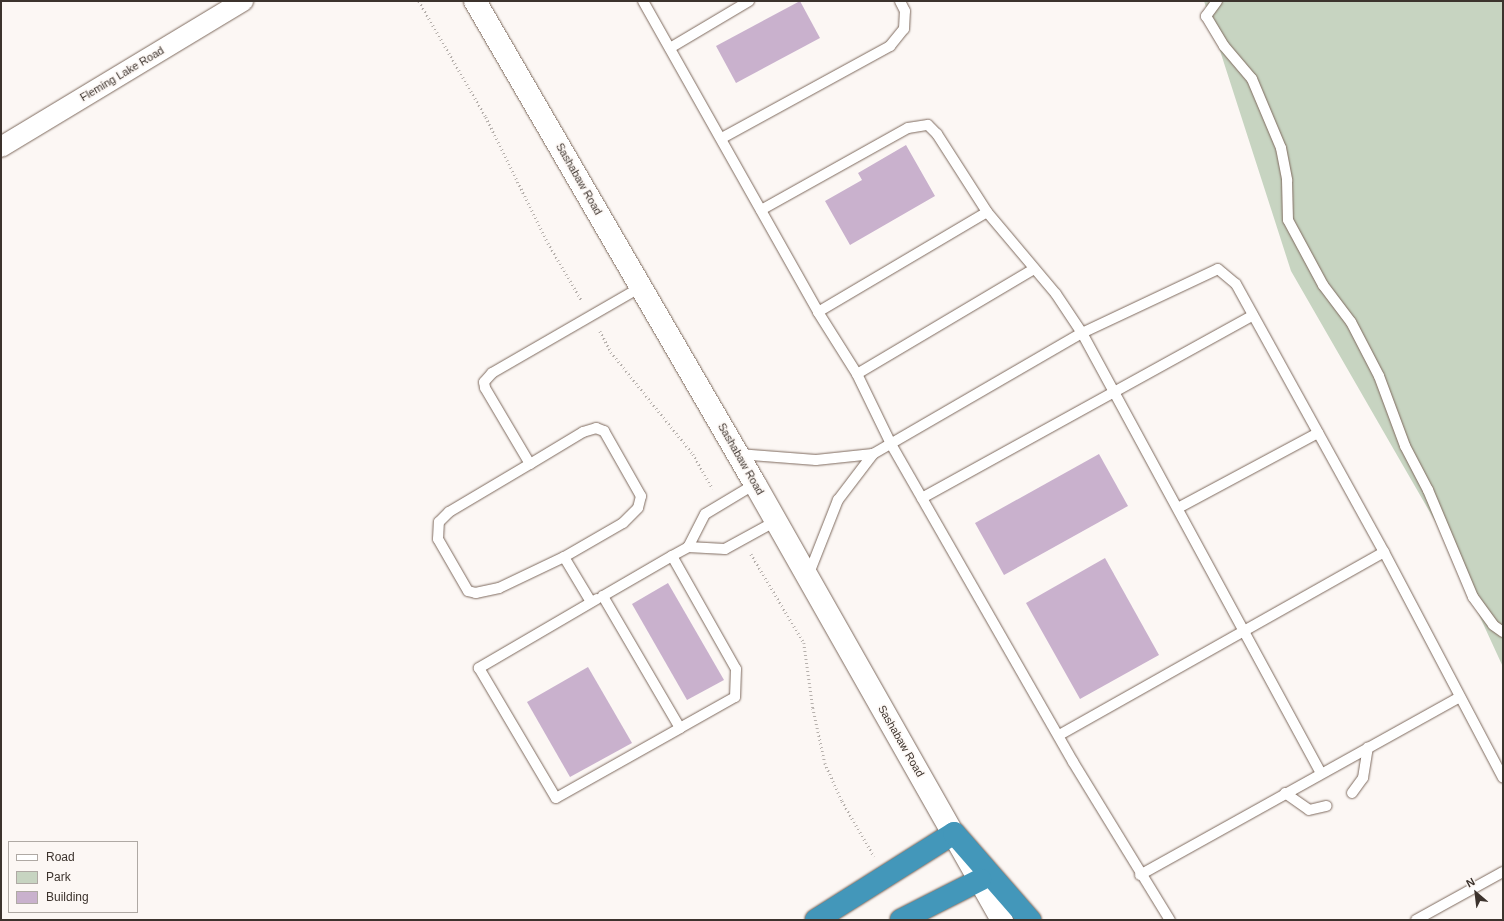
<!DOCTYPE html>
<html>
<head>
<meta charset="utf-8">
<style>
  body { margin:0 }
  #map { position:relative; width:1504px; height:921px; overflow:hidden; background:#fcf7f4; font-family:Helvetica,sans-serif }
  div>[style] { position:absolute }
  .green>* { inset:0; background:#c7d4c1 }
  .building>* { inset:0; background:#c9b1cd }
  .path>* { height:2.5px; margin-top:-1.25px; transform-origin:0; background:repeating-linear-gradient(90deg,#b7b1ad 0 1px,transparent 0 4px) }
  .roads { filter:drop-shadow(0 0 1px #7e6a5e) drop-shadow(0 0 1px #7e6a5e) }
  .lane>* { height:10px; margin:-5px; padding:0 5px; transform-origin:5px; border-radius:5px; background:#fff }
  .street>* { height:20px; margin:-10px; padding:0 10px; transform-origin:10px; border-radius:10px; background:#fff }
  .secondary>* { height:22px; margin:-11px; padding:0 11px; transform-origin:11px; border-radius:11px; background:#fff }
  .highway>* { height:22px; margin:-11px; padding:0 11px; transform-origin:11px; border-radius:11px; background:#4397ba }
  span { translate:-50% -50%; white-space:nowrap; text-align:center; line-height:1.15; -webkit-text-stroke:3px #fcf7f4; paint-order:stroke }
  .street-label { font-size:11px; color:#3c332d }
  .frame { position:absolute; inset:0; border:2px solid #3c332d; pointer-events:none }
  .legend { position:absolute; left:8px; top:841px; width:130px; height:72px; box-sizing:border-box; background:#fcf7f4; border:1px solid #afa9a4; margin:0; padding:5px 7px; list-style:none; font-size:12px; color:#3c332d }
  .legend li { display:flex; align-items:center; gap:8px; height:20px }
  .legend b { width:20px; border:1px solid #afa9a4 }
  .north { position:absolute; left:1456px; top:873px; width:40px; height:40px; -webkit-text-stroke:3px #fcf7f4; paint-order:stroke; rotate:332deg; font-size:11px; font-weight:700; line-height:16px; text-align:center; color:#3c332d }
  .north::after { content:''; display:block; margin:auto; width:14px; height:18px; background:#3c332d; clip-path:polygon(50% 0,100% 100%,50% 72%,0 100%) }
</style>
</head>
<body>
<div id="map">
  <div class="green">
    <div style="clip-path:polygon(1204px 1px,1503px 1px,1503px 667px,1439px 528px,1291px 271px)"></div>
  </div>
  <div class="building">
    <div style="clip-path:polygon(800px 1px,820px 38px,736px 83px,716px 46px)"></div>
    <div style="clip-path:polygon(906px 145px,935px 196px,850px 245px,825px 201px,862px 180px,858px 173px)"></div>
    <div style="clip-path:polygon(1099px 454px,1128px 506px,1004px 575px,975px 523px)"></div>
    <div style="clip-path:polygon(1105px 558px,1159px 655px,1080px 699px,1026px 603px)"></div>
    <div style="clip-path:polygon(668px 583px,724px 680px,687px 700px,632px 604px)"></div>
    <div style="clip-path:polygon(588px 667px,632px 743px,570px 777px,527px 702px)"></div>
  </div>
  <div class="path">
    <div style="left:419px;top:1px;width:134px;rotate:60deg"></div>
    <div style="left:486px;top:117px;width:140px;rotate:63.8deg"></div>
    <div style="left:548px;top:243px;width:67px;rotate:59.6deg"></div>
    <div style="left:600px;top:331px;width:24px;rotate:62deg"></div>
    <div style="left:611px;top:352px;width:131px;rotate:51.2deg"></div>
    <div style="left:693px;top:454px;width:40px;rotate:60.3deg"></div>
    <div style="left:751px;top:554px;width:104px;rotate:59.2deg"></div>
    <div style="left:804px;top:643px;width:66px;rotate:82.1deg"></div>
    <div style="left:813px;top:708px;width:56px;rotate:77.7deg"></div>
    <div style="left:825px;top:763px;width:42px;rotate:65.9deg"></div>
    <div style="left:842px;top:801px;width:64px;rotate:59.8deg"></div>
  </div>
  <div class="roads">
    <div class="lane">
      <div style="left:643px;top:1px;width:357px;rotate:60.6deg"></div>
      <div style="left:818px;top:312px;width:73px;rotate:57.8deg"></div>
      <div style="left:857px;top:374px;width:78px;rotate:64.1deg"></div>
      <div style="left:891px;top:444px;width:366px;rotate:60.2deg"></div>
      <div style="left:1073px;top:762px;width:185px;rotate:58.5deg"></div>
      <div style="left:1217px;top:1px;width:19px;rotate:126deg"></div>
      <div style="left:1206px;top:16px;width:35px;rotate:59deg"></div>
      <div style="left:1224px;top:46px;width:43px;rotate:49.7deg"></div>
      <div style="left:1252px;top:79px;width:75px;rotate:67.2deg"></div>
      <div style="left:1281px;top:148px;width:33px;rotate:79deg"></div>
      <div style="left:1287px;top:180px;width:40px;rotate:88.6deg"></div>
      <div style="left:1288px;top:220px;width:74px;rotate:61.7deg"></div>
      <div style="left:1323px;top:285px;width:46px;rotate:52.9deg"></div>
      <div style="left:1351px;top:322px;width:61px;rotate:62.6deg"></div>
      <div style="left:1379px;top:376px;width:75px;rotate:69.6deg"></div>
      <div style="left:1405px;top:446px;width:50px;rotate:62.4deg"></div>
      <div style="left:1428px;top:490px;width:116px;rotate:67.2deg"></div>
      <div style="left:1473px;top:597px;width:34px;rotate:54deg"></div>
      <div style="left:1493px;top:625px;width:12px;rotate:35deg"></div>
      <div style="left:670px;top:48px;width:92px;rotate:-30.7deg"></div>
      <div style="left:722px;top:138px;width:192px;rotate:-28.7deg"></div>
      <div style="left:890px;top:46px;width:22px;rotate:-51deg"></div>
      <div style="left:904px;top:29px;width:18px;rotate:-87deg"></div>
      <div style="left:905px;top:11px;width:11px;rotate:-117deg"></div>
      <div style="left:761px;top:210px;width:168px;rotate:-29.2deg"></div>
      <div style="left:908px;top:128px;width:20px;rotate:-9deg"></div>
      <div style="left:928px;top:125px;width:13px;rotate:45deg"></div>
      <div style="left:937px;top:134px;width:93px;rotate:57.3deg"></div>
      <div style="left:987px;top:212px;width:107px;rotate:49.9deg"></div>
      <div style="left:1056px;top:294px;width:47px;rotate:56.3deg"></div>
      <div style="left:1082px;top:333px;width:499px;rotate:61.5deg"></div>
      <div style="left:818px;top:312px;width:196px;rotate:-30.6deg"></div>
      <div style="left:857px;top:374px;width:206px;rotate:-30.7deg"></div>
      <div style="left:738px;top:454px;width:78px;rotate:4.4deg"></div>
      <div style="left:816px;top:460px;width:57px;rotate:-6deg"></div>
      <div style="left:873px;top:454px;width:241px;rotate:-30.1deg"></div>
      <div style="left:1082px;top:333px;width:150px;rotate:-25.2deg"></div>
      <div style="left:1218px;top:269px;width:23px;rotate:40deg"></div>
      <div style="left:1236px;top:284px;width:306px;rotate:61.1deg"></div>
      <div style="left:1384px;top:552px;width:373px;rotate:150.6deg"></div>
      <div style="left:530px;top:464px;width:88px;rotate:-120.6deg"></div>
      <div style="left:485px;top:388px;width:6px;rotate:-99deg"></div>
      <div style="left:484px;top:382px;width:12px;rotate:-48deg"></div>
      <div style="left:492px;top:373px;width:172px;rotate:-30deg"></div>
      <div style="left:755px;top:484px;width:58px;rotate:149deg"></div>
      <div style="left:705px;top:514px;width:37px;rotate:117deg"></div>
      <div style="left:688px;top:547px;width:37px;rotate:3deg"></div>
      <div style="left:725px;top:549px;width:58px;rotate:-28.8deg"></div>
      <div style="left:922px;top:498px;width:378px;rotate:-28.9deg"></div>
      <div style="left:1178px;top:508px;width:159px;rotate:-28.2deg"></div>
      <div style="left:1384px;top:552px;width:255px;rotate:62.2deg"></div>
      <div style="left:672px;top:556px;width:130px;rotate:60.5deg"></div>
      <div style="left:736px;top:669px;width:28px;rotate:92deg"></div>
      <div style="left:735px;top:697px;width:63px;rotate:150.6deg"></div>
      <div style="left:680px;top:728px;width:153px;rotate:-120.3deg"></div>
      <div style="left:603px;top:596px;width:80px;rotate:-30.1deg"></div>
      <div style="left:672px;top:556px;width:18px;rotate:-29deg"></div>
      <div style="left:564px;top:557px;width:72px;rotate:154.5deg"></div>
      <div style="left:499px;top:588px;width:24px;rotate:168deg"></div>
      <div style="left:476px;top:593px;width:8px;rotate:-166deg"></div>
      <div style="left:468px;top:591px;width:60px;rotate:-120deg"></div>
      <div style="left:438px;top:539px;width:17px;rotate:-87deg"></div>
      <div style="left:439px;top:522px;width:14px;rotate:-45deg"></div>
      <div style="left:449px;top:512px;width:94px;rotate:-30.7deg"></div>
      <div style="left:530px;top:464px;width:62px;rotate:-31.1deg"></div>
      <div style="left:583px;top:432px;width:14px;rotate:-17deg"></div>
      <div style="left:596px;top:428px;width:9px;rotate:21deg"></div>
      <div style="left:604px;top:431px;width:75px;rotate:60.4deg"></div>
      <div style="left:641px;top:496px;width:12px;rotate:104deg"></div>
      <div style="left:638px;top:508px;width:21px;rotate:135deg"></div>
      <div style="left:623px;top:523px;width:68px;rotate:150deg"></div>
      <div style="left:564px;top:557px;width:52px;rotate:59deg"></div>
      <div style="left:808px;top:576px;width:82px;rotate:-68.5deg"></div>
      <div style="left:838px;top:500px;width:58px;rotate:-52.7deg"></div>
      <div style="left:597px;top:599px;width:137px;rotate:149.7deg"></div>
      <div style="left:479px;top:668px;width:151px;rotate:59.4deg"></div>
      <div style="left:556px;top:798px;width:142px;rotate:-29.4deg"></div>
      <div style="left:1285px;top:793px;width:29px;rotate:35deg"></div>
      <div style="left:1309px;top:810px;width:18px;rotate:-13deg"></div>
      <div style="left:1352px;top:793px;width:19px;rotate:-54deg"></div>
      <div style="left:1363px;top:778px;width:31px;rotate:-81deg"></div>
      <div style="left:1140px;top:875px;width:366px;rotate:-29.1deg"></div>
      <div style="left:1416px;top:920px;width:99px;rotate:-28.9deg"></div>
    </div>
    <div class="street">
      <div style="left:1px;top:147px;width:283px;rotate:-31.1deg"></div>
    </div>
    <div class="secondary">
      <div style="left:475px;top:1px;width:558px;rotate:59.9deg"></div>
      <div style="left:755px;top:484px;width:501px;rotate:60.47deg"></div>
    </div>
    <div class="highway">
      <div style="left:816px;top:920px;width:163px;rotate:-32.2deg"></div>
      <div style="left:954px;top:833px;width:116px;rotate:48.9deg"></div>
      <div style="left:901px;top:920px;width:89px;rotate:-26.9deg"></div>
    </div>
  </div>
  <div class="street-label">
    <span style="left:122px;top:74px;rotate:-31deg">Fleming Lake Road</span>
    <span style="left:579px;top:179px;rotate:60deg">Sashabaw Road</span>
    <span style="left:741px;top:459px;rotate:60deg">Sashabaw Road</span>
    <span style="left:901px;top:741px;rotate:60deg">Sashabaw Road</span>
  </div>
  <div class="frame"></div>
  <ul class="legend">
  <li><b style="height:5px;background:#fff"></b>Road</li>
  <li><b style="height:11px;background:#c7d4c1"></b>Park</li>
  <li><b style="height:11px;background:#c9b1cd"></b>Building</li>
  </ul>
  <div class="north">N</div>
</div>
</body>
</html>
